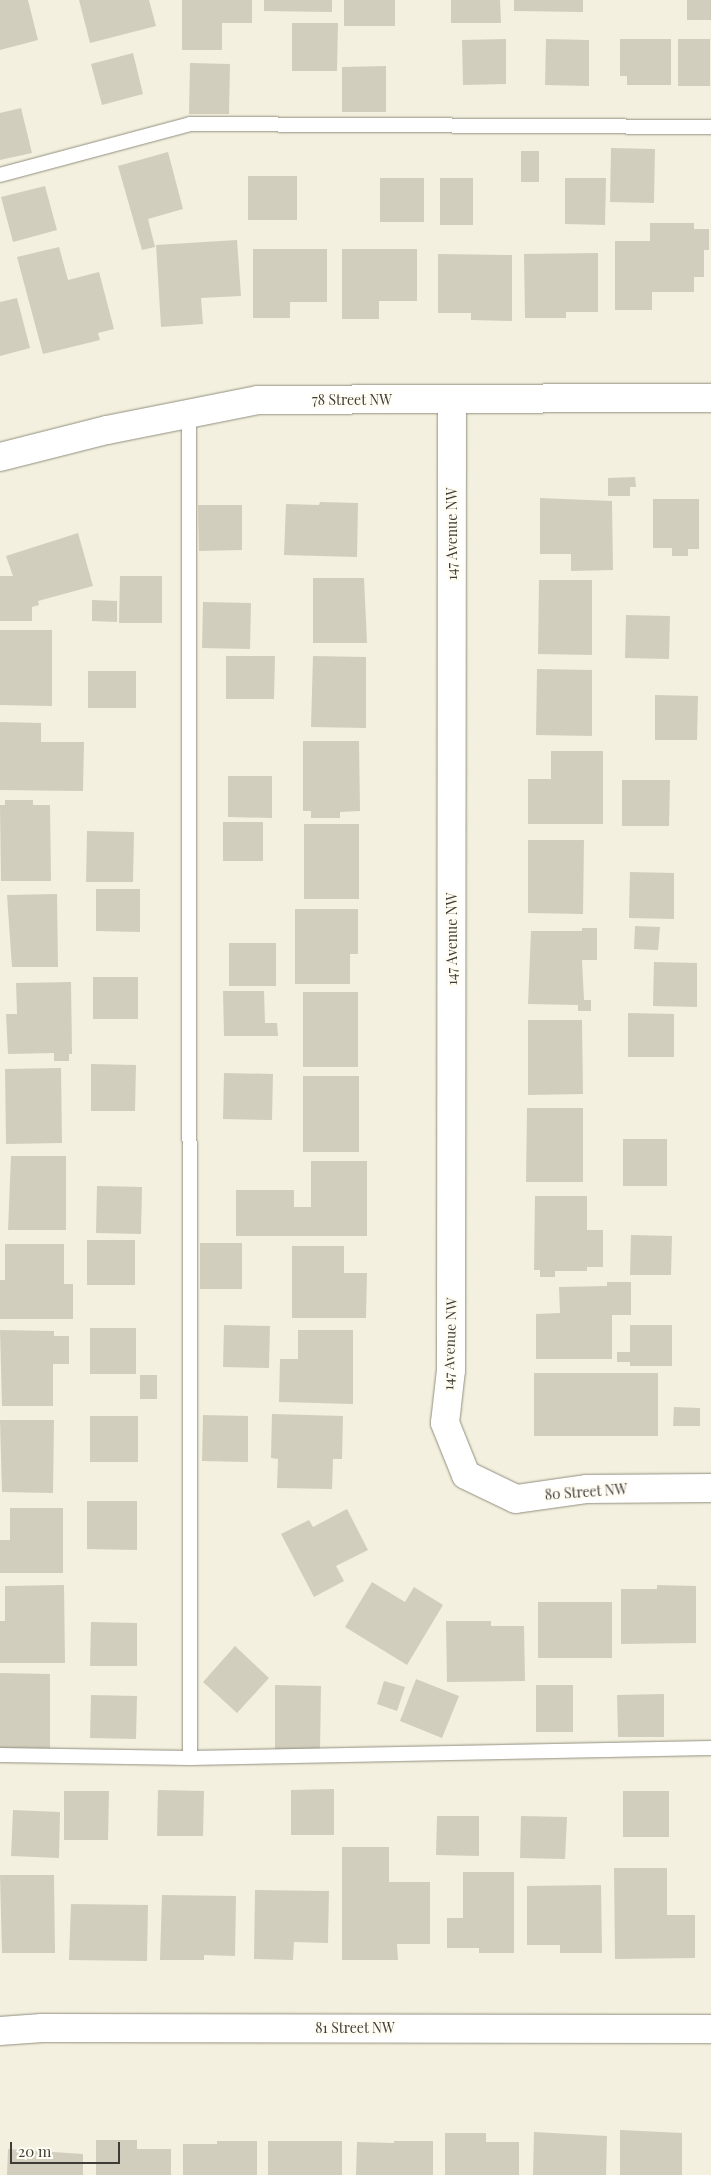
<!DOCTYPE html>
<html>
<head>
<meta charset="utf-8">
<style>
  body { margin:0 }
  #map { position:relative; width:711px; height:2175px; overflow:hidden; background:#f3f0df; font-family:"Playfair Display",serif }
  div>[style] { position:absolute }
  .building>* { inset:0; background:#d1cebd }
  .roads { filter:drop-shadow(0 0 1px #928f7f) drop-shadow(0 0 1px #928f7f) }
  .lane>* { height:14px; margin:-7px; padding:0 7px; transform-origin:7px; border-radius:7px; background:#fff }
  .street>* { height:28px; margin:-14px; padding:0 14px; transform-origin:14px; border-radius:14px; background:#fff }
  span { translate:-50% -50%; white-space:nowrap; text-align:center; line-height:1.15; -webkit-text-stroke:4.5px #fffdf3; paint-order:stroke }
  .street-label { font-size:14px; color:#3d3c35 }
  .scale { position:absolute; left:10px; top:2142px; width:110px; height:22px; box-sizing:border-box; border:2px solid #3d3c35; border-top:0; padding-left:6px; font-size:15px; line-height:18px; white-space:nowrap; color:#3d3c35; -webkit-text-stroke:4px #fffdf3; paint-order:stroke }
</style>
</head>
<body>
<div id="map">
  <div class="building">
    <div style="clip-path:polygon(0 0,28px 0,38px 40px,0 50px)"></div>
    <div style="clip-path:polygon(79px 0,149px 0,156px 26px,90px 43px)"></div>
    <div style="clip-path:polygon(182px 0,252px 0,252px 23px,222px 23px,222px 50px,182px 50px)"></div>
    <div style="clip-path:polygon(264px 0,332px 0,332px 12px,264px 11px)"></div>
    <div style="clip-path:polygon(344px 0,395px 0,395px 26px,344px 26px)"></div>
    <div style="clip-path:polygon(451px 0,500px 0,501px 23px,451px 23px)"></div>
    <div style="clip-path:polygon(514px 0,583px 0,583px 12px,514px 11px)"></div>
    <div style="clip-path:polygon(687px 0,711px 0,711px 20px,687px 20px)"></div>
    <div style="clip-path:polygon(292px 23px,338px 23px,337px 71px,292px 71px)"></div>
    <div style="clip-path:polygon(506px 39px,506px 84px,463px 85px,462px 40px)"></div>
    <div style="clip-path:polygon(546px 39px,589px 40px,589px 86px,545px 85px)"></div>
    <div style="clip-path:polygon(620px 39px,671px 39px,671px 85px,627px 85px,627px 76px,620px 76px)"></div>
    <div style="clip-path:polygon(678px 39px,710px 39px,710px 86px,678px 86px)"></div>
    <div style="clip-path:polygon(133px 53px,143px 94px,102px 105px,91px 64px)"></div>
    <div style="clip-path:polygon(190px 63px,230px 64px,229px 114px,189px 114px)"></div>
    <div style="clip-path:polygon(386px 66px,386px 112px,342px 112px,342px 67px)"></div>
    <div style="clip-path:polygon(21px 108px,32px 153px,0 160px,0 113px)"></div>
    <div style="clip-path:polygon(611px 148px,655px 149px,654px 203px,610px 202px)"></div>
    <div style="clip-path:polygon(521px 151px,539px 151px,539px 182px,521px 182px)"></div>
    <div style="clip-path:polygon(168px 152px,183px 209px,148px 219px,155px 247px,142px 250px,118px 166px)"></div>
    <div style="clip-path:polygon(248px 176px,297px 176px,297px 220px,248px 220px)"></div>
    <div style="clip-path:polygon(380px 178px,424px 178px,424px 222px,380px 222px)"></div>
    <div style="clip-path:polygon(440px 178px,473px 178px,473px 225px,440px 225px)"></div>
    <div style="clip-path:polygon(565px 178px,606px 178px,605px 225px,565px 224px)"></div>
    <div style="clip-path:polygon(45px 186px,57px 230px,13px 242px,1px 197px)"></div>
    <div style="clip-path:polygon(650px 223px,694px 223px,694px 229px,709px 229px,709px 250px,704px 250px,704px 277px,694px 277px,694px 292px,652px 292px,652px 310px,615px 310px,615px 241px,650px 241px)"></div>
    <div style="clip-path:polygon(237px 240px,241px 296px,201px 298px,203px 324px,161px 327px,156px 245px)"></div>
    <div style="clip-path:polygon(59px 247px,68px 280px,99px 272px,114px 329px,98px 333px,100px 340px,43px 354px,17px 257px)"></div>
    <div style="clip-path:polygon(253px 249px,327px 249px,327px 302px,290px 302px,290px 318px,253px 318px)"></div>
    <div style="clip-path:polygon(342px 249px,417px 249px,417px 301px,379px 301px,379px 319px,342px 319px)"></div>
    <div style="clip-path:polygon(598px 253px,598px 312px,566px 312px,566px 318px,525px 318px,524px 254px)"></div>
    <div style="clip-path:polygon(438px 254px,512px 255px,512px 321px,471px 320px,471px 313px,438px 313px)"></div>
    <div style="clip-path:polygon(17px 298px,30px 348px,0 356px,0 302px)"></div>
    <div style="clip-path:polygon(635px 477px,636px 487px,630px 487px,630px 496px,608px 496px,608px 478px)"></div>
    <div style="clip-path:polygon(540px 498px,612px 501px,613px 570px,571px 571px,571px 554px,540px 554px)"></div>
    <div style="clip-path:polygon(653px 499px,699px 499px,699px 549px,688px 549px,688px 556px,672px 556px,672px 548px,653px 548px)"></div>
    <div style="clip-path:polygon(320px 502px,358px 503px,357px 557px,284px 555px,286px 504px,319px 505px)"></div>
    <div style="clip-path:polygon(198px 505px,242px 505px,242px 550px,199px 551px)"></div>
    <div style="clip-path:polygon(78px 533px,93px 586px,38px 601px,39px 605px,32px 607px,32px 621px,0 621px,0 576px,13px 576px,6px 556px)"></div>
    <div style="clip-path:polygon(120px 576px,162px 576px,162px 623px,119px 623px)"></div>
    <div style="clip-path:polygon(313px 578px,364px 578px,367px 643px,313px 643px)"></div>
    <div style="clip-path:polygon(539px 580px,592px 580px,592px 655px,538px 654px)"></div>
    <div style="clip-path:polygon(92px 600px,117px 601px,117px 622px,92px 621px)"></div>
    <div style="clip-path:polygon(203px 602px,251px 603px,250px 649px,202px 648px)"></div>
    <div style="clip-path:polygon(626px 615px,670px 616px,669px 659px,625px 658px)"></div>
    <div style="clip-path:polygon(0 630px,52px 630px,52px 706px,0 705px)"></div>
    <div style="clip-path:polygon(226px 656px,275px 656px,274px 699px,226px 699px)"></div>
    <div style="clip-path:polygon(313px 656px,366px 657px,366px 728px,311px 727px)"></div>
    <div style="clip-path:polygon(537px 669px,592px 670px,592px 736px,536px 735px)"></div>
    <div style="clip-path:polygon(88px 671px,136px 671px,136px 708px,88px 708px)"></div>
    <div style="clip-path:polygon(655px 695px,698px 696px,697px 740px,655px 740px)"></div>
    <div style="clip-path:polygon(0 722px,41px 723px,41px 742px,84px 742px,83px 791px,0 790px)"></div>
    <div style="clip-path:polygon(303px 741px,359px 741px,360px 811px,340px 812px,340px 818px,311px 818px,311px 811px,303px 811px)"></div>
    <div style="clip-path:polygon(551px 751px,603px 751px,603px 824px,528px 824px,528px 779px,551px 779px)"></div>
    <div style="clip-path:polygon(228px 776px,272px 776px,272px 818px,228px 817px)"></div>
    <div style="clip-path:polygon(622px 780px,670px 780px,669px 826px,622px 826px)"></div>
    <div style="clip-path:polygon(5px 800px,33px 800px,33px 805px,50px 805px,51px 881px,1px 881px,0 805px,5px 805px)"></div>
    <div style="clip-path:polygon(223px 822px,263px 822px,263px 861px,223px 861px)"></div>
    <div style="clip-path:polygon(304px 824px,359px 824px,359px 899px,304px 899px)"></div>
    <div style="clip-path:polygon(87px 831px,134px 832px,133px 882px,86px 882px)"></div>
    <div style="clip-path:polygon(528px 840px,584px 840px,583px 914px,528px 913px)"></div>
    <div style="clip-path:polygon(630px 872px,674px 873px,674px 919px,629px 918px)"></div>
    <div style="clip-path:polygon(96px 889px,140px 889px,140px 932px,96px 931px)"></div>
    <div style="clip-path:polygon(57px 894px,58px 967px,12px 967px,7px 895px)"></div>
    <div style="clip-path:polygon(295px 909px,358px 909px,358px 954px,350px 954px,350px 984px,295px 984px)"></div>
    <div style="clip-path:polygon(635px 926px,660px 927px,658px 950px,634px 949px)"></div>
    <div style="clip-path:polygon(582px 928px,597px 928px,597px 960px,582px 960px,584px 1000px,591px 1000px,591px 1011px,578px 1011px,578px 1005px,528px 1004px,531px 931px,582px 931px)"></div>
    <div style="clip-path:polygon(229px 943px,276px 943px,276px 986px,229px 986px)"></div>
    <div style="clip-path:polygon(654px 962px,697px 963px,697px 1007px,653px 1006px)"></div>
    <div style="clip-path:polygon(93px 977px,138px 977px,138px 1019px,93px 1019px)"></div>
    <div style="clip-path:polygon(71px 982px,72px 1054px,69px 1054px,69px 1061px,54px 1061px,54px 1053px,8px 1054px,6px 1014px,17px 1014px,16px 983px)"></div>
    <div style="clip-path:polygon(223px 991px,264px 991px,265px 1023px,277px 1023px,278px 1036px,224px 1036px)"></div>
    <div style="clip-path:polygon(303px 992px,358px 992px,358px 1067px,303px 1067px)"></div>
    <div style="clip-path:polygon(628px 1013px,674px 1014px,674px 1057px,628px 1057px)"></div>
    <div style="clip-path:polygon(528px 1020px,582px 1020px,583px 1094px,528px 1095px)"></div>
    <div style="clip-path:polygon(91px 1064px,136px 1065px,135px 1111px,91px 1111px)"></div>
    <div style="clip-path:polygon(61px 1068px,62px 1143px,6px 1144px,5px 1069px)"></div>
    <div style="clip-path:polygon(224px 1073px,273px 1074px,272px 1120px,223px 1119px)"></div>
    <div style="clip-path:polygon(303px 1076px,359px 1076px,359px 1152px,303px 1152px)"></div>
    <div style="clip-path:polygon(527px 1108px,583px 1108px,583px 1182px,526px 1182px)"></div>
    <div style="clip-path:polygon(623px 1139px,667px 1139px,667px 1186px,623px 1186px)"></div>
    <div style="clip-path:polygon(11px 1156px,66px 1156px,66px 1230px,8px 1230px)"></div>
    <div style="clip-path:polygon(311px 1161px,367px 1161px,367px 1236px,236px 1236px,236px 1190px,294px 1190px,294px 1207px,311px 1207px)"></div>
    <div style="clip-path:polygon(97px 1186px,142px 1187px,141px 1234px,96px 1233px)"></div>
    <div style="clip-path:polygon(535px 1196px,587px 1196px,587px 1230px,603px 1230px,603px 1267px,587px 1267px,587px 1271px,555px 1271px,555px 1277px,540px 1277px,540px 1270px,534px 1270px)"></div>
    <div style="clip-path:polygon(631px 1235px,672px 1236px,671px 1275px,630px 1275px)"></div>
    <div style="clip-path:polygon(87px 1240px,135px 1240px,135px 1285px,87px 1285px)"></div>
    <div style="clip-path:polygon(200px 1243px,242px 1243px,242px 1289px,200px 1289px)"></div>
    <div style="clip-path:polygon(5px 1244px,64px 1244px,64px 1284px,73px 1284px,73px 1319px,0 1319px,0 1280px,5px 1280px)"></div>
    <div style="clip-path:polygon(292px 1246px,344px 1246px,344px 1273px,367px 1273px,366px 1318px,292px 1318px)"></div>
    <div style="clip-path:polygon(607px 1282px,631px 1282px,631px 1315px,612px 1315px,612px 1359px,536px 1359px,536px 1314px,560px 1313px,559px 1287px,607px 1286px)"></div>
    <div style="clip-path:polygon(224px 1325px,270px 1326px,269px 1368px,223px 1367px)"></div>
    <div style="clip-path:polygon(630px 1325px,672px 1325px,672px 1366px,630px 1366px,630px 1362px,617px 1362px,617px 1352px,630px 1352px)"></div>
    <div style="clip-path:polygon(90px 1328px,136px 1328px,136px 1374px,90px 1374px)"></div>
    <div style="clip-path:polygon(0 1330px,54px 1331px,54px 1336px,69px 1336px,69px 1364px,53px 1364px,53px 1406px,2px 1406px)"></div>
    <div style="clip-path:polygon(298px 1330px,353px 1330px,353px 1404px,279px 1402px,280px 1359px,298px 1359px)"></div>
    <div style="clip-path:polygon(534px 1373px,658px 1373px,658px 1436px,534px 1436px)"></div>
    <div style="clip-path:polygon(140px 1375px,157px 1375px,157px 1399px,140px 1399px)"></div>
    <div style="clip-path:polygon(674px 1407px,700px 1408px,700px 1426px,673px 1426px)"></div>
    <div style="clip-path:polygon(272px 1414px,343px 1416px,342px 1459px,333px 1459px,332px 1489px,277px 1488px,278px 1459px,271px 1458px)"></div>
    <div style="clip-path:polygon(203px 1415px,248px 1416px,248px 1462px,202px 1461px)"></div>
    <div style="clip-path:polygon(90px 1416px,138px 1416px,138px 1462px,90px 1462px)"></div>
    <div style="clip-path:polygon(0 1420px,54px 1420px,53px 1493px,2px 1492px)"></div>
    <div style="clip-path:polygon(87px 1501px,137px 1501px,137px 1550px,87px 1549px)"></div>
    <div style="clip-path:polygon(10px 1508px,63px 1508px,63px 1573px,0 1573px,0 1540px,10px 1540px)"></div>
    <div style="clip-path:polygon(347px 1509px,368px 1550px,336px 1566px,344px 1581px,314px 1597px,281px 1534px,309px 1520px,313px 1527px)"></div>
    <div style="clip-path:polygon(372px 1582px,405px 1602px,414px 1587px,443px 1605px,407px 1665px,345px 1627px)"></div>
    <div style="clip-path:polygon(64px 1585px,65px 1663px,0 1663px,0 1621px,5px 1621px,5px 1586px)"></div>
    <div style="clip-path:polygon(657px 1585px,696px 1586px,696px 1643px,621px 1644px,621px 1589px,657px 1589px)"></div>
    <div style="clip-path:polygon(538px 1602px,612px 1602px,612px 1658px,538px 1658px)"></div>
    <div style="clip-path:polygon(446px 1621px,491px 1621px,491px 1626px,524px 1626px,525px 1681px,447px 1682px)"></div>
    <div style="clip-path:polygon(91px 1622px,137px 1623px,137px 1666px,90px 1666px)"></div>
    <div style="clip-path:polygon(235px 1646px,269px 1678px,237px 1713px,203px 1682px)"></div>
    <div style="clip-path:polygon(0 1673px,50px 1674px,50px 1749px,0 1749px)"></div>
    <div style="clip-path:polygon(416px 1679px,459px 1696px,442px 1738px,400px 1721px)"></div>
    <div style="clip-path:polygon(384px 1681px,405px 1687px,397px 1711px,377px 1704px)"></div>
    <div style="clip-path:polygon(275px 1685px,321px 1686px,320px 1751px,275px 1751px)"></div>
    <div style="clip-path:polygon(536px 1685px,573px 1685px,573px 1732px,536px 1732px)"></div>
    <div style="clip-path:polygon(664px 1694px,664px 1737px,618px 1737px,617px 1695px)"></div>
    <div style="clip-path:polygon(91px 1695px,137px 1696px,136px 1739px,90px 1738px)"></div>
    <div style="clip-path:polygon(334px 1789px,334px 1835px,291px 1835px,291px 1790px)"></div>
    <div style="clip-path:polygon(158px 1790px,204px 1791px,203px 1836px,157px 1836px)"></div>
    <div style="clip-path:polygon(64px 1791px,109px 1791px,108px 1840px,64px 1840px)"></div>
    <div style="clip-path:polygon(623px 1791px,669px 1791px,669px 1837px,623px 1837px)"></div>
    <div style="clip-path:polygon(13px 1810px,60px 1812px,59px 1858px,11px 1856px)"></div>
    <div style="clip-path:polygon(437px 1816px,479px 1816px,479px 1856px,436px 1855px)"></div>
    <div style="clip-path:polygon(521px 1816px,567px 1817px,565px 1859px,520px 1858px)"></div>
    <div style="clip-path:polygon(342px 1847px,389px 1847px,389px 1882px,430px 1882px,430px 1944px,397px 1944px,398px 1960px,342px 1960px)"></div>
    <div style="clip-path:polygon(614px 1868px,667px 1868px,667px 1915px,695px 1915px,695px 1958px,615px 1959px)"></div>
    <div style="clip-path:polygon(463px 1872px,514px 1872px,514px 1953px,479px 1953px,479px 1948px,447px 1948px,447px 1918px,463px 1918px)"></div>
    <div style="clip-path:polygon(0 1875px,54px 1875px,55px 1953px,2px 1953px)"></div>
    <div style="clip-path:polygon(601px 1885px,602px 1953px,560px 1953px,560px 1945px,527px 1945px,527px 1886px)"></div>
    <div style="clip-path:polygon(255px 1890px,329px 1891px,328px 1943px,294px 1942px,293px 1960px,254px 1959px)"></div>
    <div style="clip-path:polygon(162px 1895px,236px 1896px,235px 1956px,204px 1955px,204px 1960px,160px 1960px)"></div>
    <div style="clip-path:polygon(71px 1904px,148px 1905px,147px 1961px,69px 1960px)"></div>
    <div style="clip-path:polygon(620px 2130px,682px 2133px,682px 2175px,620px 2175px)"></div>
    <div style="clip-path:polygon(534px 2132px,607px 2136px,606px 2175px,533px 2175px)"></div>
    <div style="clip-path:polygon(445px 2133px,486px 2133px,486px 2142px,519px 2142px,519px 2175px,445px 2175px)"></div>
    <div style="clip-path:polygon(96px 2140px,137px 2140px,137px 2149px,171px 2149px,171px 2175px,96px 2175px)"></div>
    <div style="clip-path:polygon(217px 2141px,257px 2141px,257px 2175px,183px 2175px,183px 2144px,217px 2144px)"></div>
    <div style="clip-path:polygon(268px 2141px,342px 2141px,342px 2175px,268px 2175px)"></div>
    <div style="clip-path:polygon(394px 2141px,433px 2141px,433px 2175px,356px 2175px,357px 2142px,394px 2143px)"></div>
    <div style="clip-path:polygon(8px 2149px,83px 2154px,83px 2175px,7px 2175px)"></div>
  </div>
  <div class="roads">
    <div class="lane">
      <div style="left:0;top:175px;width:197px;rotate:-15deg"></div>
      <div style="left:190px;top:124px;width:521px;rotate:0.33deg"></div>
      <div style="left:189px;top:414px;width:1344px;rotate:89.96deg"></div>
      <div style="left:0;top:1755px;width:190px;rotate:0.9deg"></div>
      <div style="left:190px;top:1758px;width:521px;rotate:-1.1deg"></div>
    </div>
    <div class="street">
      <div style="left:452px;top:399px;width:971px;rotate:90.06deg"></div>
      <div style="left:451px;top:1370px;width:53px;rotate:96.5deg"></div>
      <div style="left:445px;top:1423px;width:56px;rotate:68deg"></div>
      <div style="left:466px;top:1475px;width:55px;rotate:25.6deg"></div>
      <div style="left:516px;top:1499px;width:72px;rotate:-8deg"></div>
      <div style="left:587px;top:1489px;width:124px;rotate:-0.5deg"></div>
      <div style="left:0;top:457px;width:110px;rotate:-14.2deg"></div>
      <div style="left:107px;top:430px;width:154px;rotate:-11.2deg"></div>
      <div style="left:258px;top:400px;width:453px;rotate:-0.3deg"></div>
      <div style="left:0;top:2031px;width:42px;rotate:-4.1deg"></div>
      <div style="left:42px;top:2028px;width:669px;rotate:0.09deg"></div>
    </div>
  </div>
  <div class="street-label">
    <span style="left:352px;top:400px">78 Street NW</span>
    <span style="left:452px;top:534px;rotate:-90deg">147 Avenue NW</span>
    <span style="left:452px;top:939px;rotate:-90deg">147 Avenue NW</span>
    <span style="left:450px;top:1344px;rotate:-88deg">147 Avenue NW</span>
    <span style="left:586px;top:1492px;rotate:-4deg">80 Street NW</span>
    <span style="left:355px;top:2028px">81 Street NW</span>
  </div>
  <div class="scale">20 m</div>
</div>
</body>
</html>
